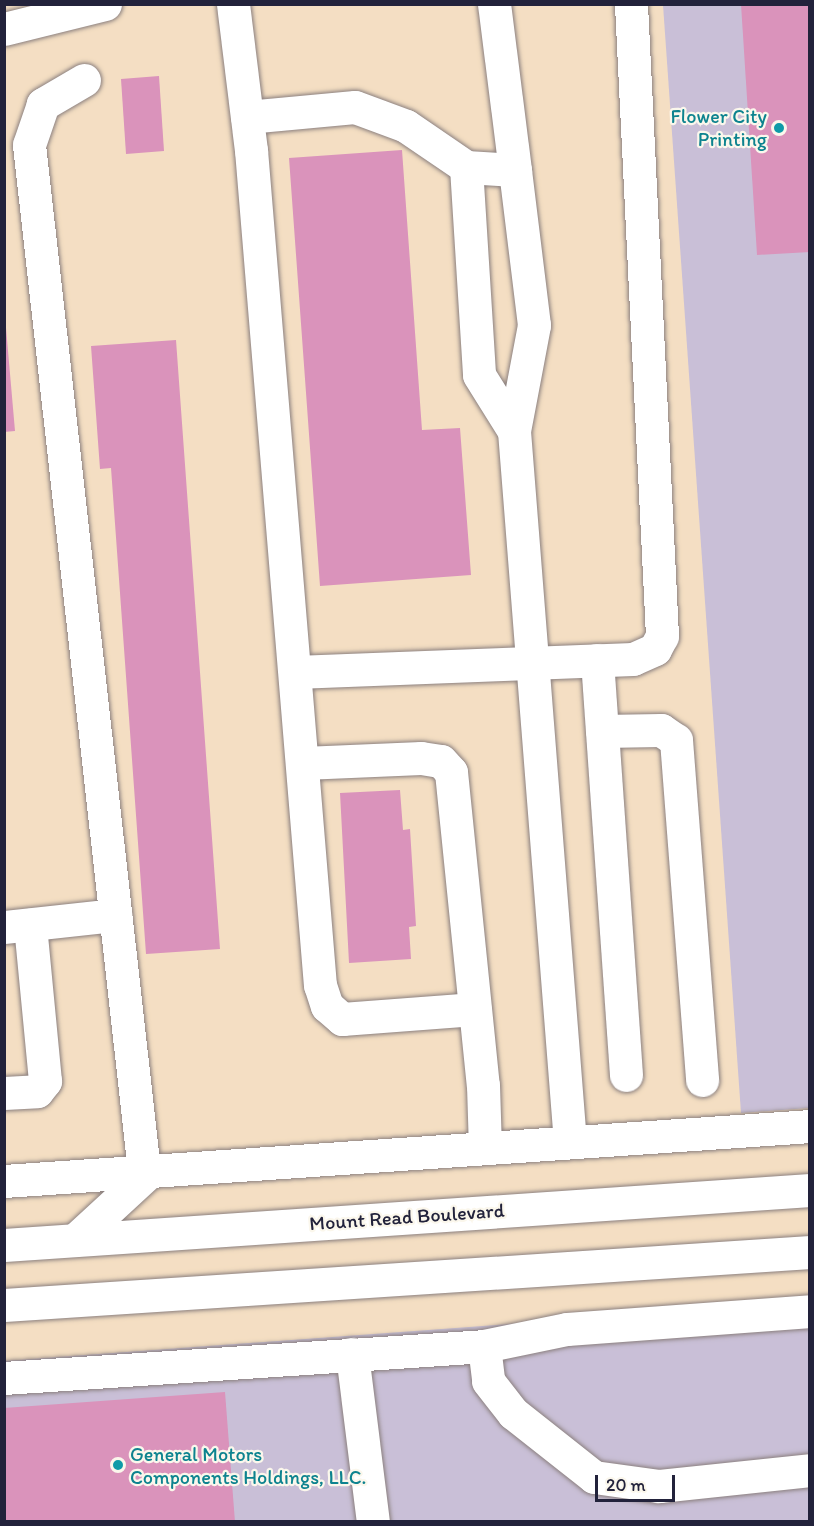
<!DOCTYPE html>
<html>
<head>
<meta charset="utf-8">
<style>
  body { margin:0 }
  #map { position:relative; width:814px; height:1526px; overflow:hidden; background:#f4dec3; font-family:Itim,sans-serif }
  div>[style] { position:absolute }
  .industrial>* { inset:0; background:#c9bfd7 }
  .building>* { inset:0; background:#da93bb }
  .roads { filter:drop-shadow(0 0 2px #8b807f) drop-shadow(0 0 2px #8b807f) }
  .minor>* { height:33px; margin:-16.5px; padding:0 16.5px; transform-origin:16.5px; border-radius:16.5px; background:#fff }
  .major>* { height:33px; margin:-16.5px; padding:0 16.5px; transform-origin:16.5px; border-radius:16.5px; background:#fff }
  .dots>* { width:16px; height:16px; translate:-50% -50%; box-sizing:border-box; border:3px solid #fbf7ec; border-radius:50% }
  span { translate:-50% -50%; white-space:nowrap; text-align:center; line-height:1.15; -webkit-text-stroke:4.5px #fbf7ec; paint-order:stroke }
  .culture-label { font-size:20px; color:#0d838f }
  .right { translate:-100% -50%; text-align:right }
  .left { translate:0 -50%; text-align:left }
  .street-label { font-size:20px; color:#22223b }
  .frame { position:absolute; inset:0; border:6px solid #22223b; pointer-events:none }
  .scale { position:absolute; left:595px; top:1475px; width:80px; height:27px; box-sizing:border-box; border:3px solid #22223b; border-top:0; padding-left:8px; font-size:18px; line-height:21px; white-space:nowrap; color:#22223b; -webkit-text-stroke:4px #fbf7ec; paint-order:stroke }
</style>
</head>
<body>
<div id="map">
  <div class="industrial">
    <div style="clip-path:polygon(663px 5px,809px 5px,809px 1108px,741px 1113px)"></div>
    <div style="clip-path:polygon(809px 1302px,809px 1521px,5px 1521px,4px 1361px)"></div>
  </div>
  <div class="building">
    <div style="clip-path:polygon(741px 4px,810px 4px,810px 252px,757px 255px)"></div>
    <div style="clip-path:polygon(159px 76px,164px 151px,126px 154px,121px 79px)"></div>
    <div style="clip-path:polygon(402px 150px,422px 430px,460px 428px,471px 575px,320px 586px,289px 158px)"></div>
    <div style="clip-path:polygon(4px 305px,15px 431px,4px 432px)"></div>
    <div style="clip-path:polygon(176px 340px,220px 949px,146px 954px,111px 468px,100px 469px,91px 346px)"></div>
    <div style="clip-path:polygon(400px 790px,403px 830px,410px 829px,416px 926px,409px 927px,411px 959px,349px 963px,340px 793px)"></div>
    <div style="clip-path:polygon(225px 1392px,235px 1522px,4px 1522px,4px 1408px)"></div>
  </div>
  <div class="roads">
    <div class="minor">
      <div style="left:233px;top:4px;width:147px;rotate:83deg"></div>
      <div style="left:251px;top:150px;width:838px;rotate:85.28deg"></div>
      <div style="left:320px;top:985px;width:22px;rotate:72deg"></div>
      <div style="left:327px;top:1006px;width:20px;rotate:41deg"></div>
      <div style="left:342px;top:1019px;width:133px;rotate:-4.3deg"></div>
      <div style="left:4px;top:29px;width:104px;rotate:-13.9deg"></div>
      <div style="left:84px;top:80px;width:48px;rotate:149.7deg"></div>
      <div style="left:43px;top:104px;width:43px;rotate:108.9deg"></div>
      <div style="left:29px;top:145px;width:1032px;rotate:83.6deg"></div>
      <div style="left:247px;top:117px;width:108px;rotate:-5.3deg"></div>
      <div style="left:355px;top:107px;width:54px;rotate:20.4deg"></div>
      <div style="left:406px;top:126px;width:73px;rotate:34.3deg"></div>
      <div style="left:466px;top:167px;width:49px;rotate:3.5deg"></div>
      <div style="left:515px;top:170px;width:167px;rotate:-97.2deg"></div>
      <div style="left:466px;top:167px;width:208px;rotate:86.4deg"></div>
      <div style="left:479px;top:375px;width:66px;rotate:58deg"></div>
      <div style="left:514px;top:431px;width:713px;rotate:85.5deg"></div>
      <div style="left:514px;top:431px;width:108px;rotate:-79.3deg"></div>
      <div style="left:534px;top:325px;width:156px;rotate:-97deg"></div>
      <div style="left:597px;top:660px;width:416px;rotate:86deg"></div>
      <div style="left:295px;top:672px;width:338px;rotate:-2.2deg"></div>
      <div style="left:633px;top:659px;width:24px;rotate:-24deg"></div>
      <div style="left:655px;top:649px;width:15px;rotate:-62deg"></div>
      <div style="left:662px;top:636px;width:633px;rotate:-92.81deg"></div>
      <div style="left:602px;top:731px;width:59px;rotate:-1deg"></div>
      <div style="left:661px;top:730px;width:18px;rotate:34deg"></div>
      <div style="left:676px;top:740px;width:341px;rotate:85.6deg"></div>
      <div style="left:303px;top:763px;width:118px;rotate:-2.4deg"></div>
      <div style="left:421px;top:758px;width:20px;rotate:9deg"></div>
      <div style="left:441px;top:761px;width:15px;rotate:48deg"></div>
      <div style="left:451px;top:772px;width:315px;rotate:84.2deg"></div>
      <div style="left:483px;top:1085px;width:63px;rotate:88.2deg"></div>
      <div style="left:4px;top:927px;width:112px;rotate:-6.2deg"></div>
      <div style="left:4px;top:1093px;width:33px;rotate:-3deg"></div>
      <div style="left:37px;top:1091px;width:13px;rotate:-51deg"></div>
      <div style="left:45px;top:1081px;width:157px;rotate:-95.5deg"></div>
      <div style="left:4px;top:1181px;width:808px;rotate:-3.9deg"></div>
      <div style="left:484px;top:1346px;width:35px;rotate:83deg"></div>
      <div style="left:488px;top:1381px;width:41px;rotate:52deg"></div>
      <div style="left:513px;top:1413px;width:103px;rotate:38.3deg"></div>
      <div style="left:594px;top:1477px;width:66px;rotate:7.9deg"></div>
      <div style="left:659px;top:1486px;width:152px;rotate:-6deg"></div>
      <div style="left:352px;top:1354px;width:169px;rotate:82.9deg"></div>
      <div style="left:4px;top:1378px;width:481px;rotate:-3.8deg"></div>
      <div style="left:484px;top:1346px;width:85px;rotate:-11.6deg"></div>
      <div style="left:567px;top:1329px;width:244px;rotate:-4.2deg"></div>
    </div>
    <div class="major">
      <div style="left:75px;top:1240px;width:102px;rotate:-42.6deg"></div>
      <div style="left:4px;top:1245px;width:808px;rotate:-3.9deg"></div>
      <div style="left:4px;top:1305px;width:808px;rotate:-3.76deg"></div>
    </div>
  </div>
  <div class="dots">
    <div style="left:779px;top:128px;background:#0f9aa8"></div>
    <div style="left:118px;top:1465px;background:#0f9aa8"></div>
  </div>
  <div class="culture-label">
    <span class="right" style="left:767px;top:128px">Flower City<br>Printing</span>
    <span class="left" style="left:130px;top:1466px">General Motors<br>Components Holdings, LLC.</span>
  </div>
  <div class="street-label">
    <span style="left:407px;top:1217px;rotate:-4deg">Mount Read Boulevard</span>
  </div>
  <div class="frame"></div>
  <div class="scale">20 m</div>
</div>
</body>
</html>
